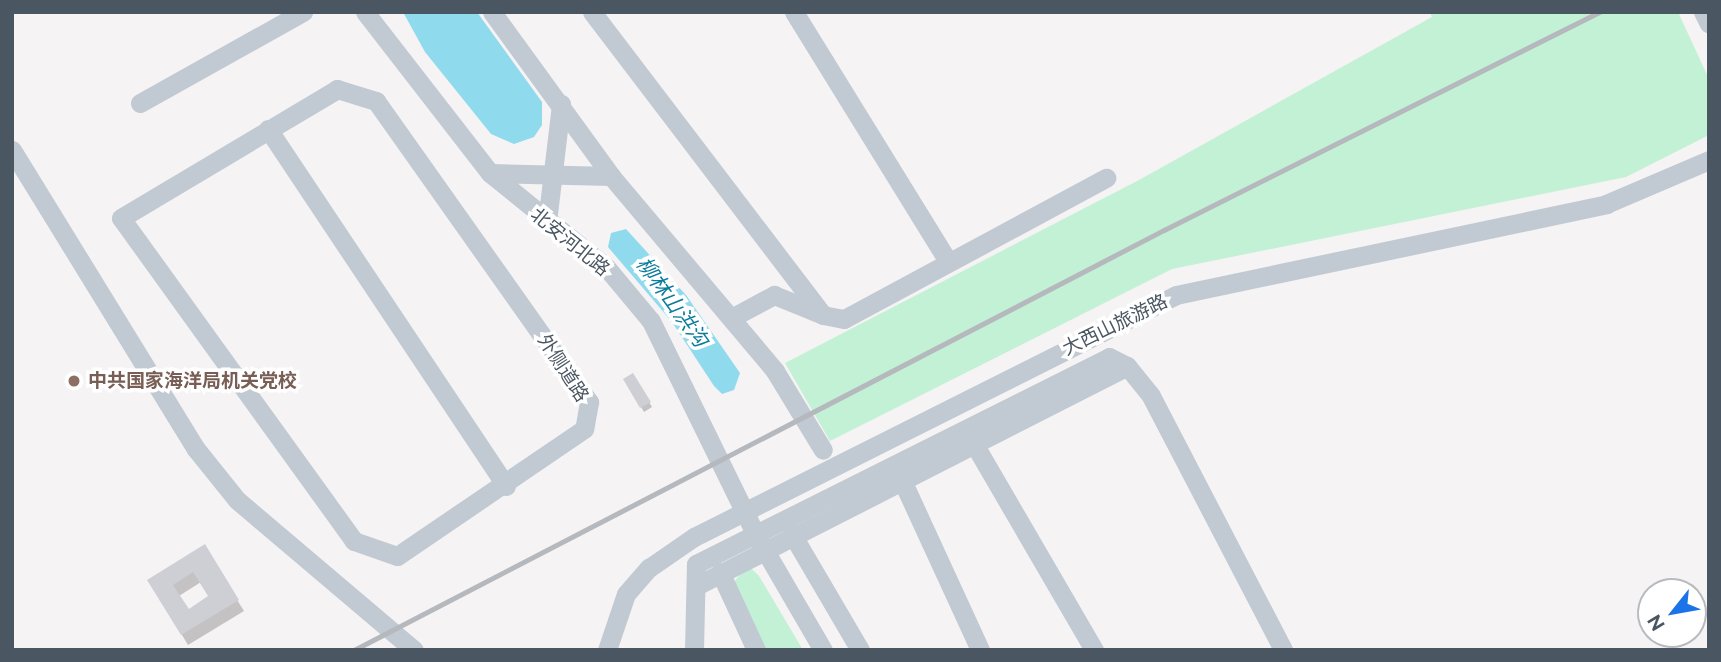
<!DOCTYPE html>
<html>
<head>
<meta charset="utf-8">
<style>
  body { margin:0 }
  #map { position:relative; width:1721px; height:662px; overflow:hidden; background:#f5f3f3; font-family:Raleway,"Noto Sans SC",sans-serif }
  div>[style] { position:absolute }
  .green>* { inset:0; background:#c3f1d5 }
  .water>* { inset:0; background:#90daee }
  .shadow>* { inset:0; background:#0003 }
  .building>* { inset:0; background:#cdcfd5 }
  .minor>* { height:19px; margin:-9.5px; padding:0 9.5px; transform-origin:9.5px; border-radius:9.5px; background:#c1cad2 }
  .rail>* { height:4.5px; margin:-2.25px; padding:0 2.25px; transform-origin:2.25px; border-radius:2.25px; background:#b5b8bd }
  .dots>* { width:19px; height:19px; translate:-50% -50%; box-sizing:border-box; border:4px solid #fff; border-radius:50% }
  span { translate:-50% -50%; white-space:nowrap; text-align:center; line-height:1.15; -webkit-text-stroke:7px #fff; paint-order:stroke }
  .street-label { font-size:19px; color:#4a5661 }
  .education-label { font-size:19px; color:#785e54; font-weight:700 }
  .left { translate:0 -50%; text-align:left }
  .water-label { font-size:21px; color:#0c7c9b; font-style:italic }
  .frame { position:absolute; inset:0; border:14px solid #4a5661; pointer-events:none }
  .north { position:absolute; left:1637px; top:578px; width:70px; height:70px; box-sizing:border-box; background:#fff; border:2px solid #b7bbc0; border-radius:50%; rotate:239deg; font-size:19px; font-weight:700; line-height:28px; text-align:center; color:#4a5661 }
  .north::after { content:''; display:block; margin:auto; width:24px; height:32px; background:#1a73e8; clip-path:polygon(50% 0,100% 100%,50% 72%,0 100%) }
</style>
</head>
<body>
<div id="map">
  <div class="green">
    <div style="clip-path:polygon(1430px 12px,1678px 12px,1709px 79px,1709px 135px,1626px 177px,1172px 269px,830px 441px,785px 363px,1139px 180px,1432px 17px)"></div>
    <div style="clip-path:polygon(748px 565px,759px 576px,803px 650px,763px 650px,733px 583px)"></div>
  </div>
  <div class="water">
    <div style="clip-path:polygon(403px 12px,477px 12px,542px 102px,542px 125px,534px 137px,514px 144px,491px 134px,425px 52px)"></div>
    <div style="clip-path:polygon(626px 229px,686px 295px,740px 373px,734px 390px,722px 394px,714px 386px,672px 322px,608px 247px,611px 233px)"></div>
  </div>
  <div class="shadow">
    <div style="clip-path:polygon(633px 375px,652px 407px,644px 412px,625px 380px)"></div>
    <div style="clip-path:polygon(evenodd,204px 547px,244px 611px,188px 645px,149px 580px,204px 547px,201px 582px,210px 597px,188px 611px,179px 596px,201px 582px)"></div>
  </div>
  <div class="building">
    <div style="clip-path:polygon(633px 373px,651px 402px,640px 408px,623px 379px)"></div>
    <div style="clip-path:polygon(evenodd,205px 544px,239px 600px,181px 635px,147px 580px,205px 544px,193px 572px,208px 596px,189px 609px,173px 585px,193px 572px)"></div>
  </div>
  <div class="minor">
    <div style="left:365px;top:12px;width:204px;rotate:52.2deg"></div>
    <div style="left:490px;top:173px;width:149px;rotate:39deg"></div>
    <div style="left:606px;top:267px;width:70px;rotate:50.2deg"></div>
    <div style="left:651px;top:321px;width:238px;rotate:63.9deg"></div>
    <div style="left:756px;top:535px;width:133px;rotate:59.8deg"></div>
    <div style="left:492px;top:12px;width:203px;rotate:54deg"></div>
    <div style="left:611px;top:176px;width:255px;rotate:49.9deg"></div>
    <div style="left:775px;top:371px;width:92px;rotate:58.7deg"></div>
    <div style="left:592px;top:12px;width:381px;rotate:52.7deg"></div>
    <div style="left:823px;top:315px;width:21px;rotate:11deg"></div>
    <div style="left:844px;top:319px;width:298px;rotate:-28.3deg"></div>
    <div style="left:794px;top:12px;width:293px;rotate:58.3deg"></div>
    <div style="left:1703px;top:12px;width:13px;rotate:63deg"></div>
    <div style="left:337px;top:89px;width:41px;rotate:17.1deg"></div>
    <div style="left:376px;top:101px;width:369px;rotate:54.7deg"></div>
    <div style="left:589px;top:402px;width:27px;rotate:100deg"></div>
    <div style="left:584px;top:429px;width:226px;rotate:145.8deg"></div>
    <div style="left:397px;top:556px;width:46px;rotate:-160.8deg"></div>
    <div style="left:354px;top:541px;width:398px;rotate:-125.8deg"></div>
    <div style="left:121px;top:218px;width:252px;rotate:-30.8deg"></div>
    <div style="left:140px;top:103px;width:187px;rotate:-29.2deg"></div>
    <div style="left:268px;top:129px;width:429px;rotate:56.3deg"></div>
    <div style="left:12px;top:150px;width:351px;rotate:58.4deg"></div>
    <div style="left:196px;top:449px;width:65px;rotate:51.2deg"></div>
    <div style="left:237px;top:500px;width:232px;rotate:40.3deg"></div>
    <div style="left:490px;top:173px;width:121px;rotate:1.4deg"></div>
    <div style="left:547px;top:222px;width:119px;rotate:-83.2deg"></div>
    <div style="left:733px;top:317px;width:47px;rotate:-28.2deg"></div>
    <div style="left:774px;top:295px;width:51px;rotate:22deg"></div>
    <div style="left:973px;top:442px;width:241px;rotate:59.8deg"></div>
    <div style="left:901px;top:478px;width:189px;rotate:65.3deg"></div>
    <div style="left:792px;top:534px;width:134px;rotate:59.6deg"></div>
    <div style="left:720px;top:572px;width:86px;rotate:65.2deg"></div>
    <div style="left:696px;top:586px;width:484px;rotate:-27deg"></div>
    <div style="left:607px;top:650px;width:59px;rotate:-71.3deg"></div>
    <div style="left:626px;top:594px;width:35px;rotate:-49deg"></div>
    <div style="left:649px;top:568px;width:55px;rotate:-34.6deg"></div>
    <div style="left:694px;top:537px;width:539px;rotate:-26.66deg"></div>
    <div style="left:1176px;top:295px;width:440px;rotate:-11.9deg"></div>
    <div style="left:1606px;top:204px;width:112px;rotate:-23.1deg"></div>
    <div style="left:694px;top:650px;width:86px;rotate:-88.7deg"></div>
    <div style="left:696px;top:564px;width:462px;rotate:-26.6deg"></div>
    <div style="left:1109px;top:357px;width:20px;rotate:27deg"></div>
    <div style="left:1127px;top:366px;width:38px;rotate:51deg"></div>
    <div style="left:1151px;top:396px;width:286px;rotate:62.5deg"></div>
  </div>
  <div class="rail">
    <div style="left:354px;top:650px;width:912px;rotate:-27.41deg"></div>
    <div style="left:1164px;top:230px;width:487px;rotate:-26.6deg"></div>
  </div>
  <div class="dots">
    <div style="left:74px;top:381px;background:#8d6e63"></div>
  </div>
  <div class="street-label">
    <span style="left:570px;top:242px;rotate:39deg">北安河北路</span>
    <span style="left:1115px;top:325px;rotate:-26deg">大西山旅游路</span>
    <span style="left:563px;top:368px;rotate:57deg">外侧道路</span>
  </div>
  <div class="education-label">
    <span class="left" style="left:88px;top:381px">中共国家海洋局机关党校</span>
  </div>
  <div class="water-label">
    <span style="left:672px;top:302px;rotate:54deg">柳林山洪沟</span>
  </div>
  <div class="frame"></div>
  <div class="north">N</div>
</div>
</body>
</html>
